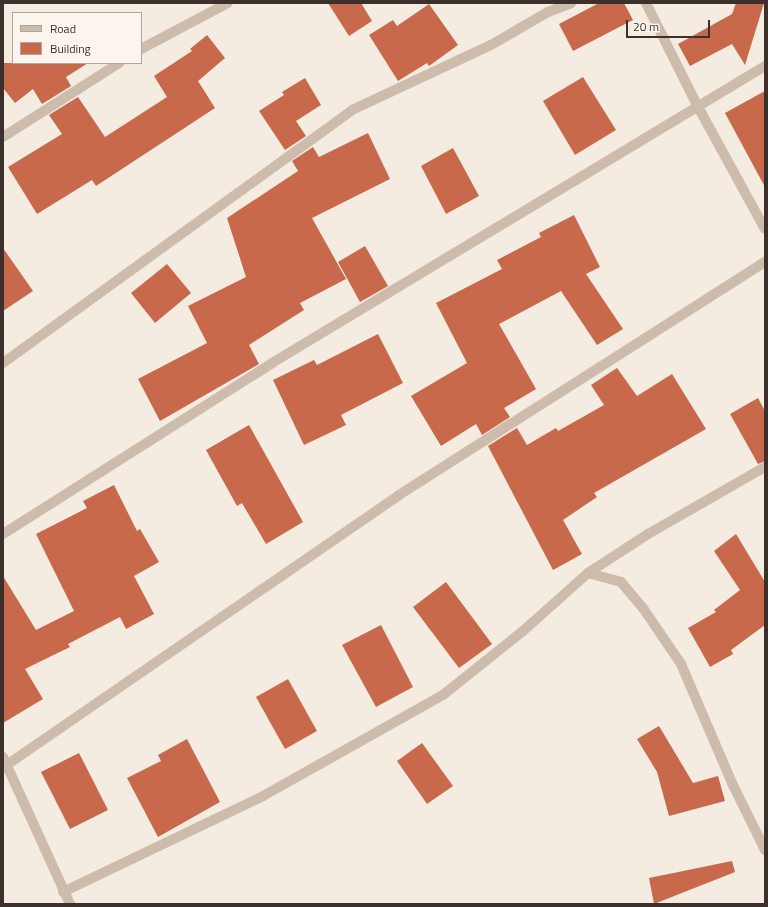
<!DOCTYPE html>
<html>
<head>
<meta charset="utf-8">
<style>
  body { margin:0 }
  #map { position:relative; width:768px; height:907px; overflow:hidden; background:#f4ebe1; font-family:"Titillium Web",sans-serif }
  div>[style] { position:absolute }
  .building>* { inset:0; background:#c8694b }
  .street>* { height:10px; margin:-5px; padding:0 5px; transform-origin:5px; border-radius:5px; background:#cdbbac }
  span { translate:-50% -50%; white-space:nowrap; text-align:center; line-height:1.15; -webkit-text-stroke:4px #fbf5ee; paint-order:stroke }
  .frame { position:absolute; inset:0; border:4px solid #3b302b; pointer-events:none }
  .legend { position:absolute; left:12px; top:12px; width:130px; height:52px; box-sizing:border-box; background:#fbf5ee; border:1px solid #aea6a0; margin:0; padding:5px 7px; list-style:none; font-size:12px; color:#3b302b }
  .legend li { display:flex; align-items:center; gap:8px; height:20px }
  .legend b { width:20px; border:1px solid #aea6a0 }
  .scale { position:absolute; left:626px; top:20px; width:84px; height:18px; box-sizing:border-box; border:2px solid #3b302b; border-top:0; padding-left:5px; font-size:12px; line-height:14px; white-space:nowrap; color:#3b302b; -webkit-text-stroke:3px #fbf5ee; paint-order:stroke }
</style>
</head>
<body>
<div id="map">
  <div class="building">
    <div style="clip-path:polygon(328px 3px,361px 3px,372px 21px,349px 36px)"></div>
    <div style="clip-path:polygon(599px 3px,624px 3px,633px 20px,573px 51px,559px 24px)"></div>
    <div style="clip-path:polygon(736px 3px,764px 3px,745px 65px,732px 44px,690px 66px,678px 44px,732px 14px)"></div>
    <div style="clip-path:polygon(429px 4px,458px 45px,429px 66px,427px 63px,398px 81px,369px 35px,393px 20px,397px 26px)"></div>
    <div style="clip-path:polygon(207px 35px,225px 58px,198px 81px,215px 108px,96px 186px,92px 180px,37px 214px,8px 167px,62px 134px,49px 115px,78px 97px,105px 137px,167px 97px,154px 76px,192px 51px,190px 49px)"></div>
    <div style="clip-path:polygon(3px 63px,88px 63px,66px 77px,71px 86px,42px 104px,33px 89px,15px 103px,3px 88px)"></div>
    <div style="clip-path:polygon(583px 77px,616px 130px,575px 155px,543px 101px)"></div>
    <div style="clip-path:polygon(305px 78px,321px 105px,296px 121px,306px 136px,285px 150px,259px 111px,284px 95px,282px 92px)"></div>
    <div style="clip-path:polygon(765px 91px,765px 187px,725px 113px)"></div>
    <div style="clip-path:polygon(368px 133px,390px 179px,312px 218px,346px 279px,300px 303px,304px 310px,249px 345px,259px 364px,160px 421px,138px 379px,207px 343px,188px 306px,246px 277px,227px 218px,298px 171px,292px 161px,313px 147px,319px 157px)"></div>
    <div style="clip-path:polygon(453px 148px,479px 196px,446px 214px,421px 166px)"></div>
    <div style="clip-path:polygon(574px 215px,600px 267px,586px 274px,623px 329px,597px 345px,561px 291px,499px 324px,536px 389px,504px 408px,510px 417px,482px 435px,476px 424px,441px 446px,411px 396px,467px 363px,436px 303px,502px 269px,497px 260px,541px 237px,539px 233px)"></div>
    <div style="clip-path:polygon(365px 246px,388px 286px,360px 302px,338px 262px)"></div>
    <div style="clip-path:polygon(3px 248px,33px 291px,3px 311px)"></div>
    <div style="clip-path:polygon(167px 264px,191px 293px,155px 323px,131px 293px)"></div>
    <div style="clip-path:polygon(378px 334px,403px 383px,341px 415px,346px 425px,304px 445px,273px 380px,314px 360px,317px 365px)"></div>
    <div style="clip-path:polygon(617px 368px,637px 396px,672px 374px,706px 429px,594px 493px,597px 497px,563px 520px,582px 554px,553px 570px,488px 446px,517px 428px,527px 445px,556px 428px,558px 431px,604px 405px,591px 385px)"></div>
    <div style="clip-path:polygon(758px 398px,765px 411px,765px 461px,758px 464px,730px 414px)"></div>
    <div style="clip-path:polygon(249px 425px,303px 522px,266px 544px,242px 503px,237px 506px,206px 450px)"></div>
    <div style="clip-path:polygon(114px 485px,137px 531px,140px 529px,159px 562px,134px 576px,154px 614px,126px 629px,120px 617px,68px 644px,70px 647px,25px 669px,43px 699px,3px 723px,3px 576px,36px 630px,74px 611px,36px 534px,87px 508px,83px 501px)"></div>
    <div style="clip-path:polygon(736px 534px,765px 582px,765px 625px,731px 650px,733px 654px,710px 667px,688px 628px,716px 612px,714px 610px,740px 590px,714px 551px)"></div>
    <div style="clip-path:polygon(446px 582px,492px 644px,459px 668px,413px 607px)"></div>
    <div style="clip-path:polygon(381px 625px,413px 687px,376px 707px,342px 645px)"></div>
    <div style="clip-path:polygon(288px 679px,317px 731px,285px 749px,256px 697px)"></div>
    <div style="clip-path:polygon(659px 726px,693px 783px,718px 776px,725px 801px,669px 816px,657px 772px,637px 739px)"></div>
    <div style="clip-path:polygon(187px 739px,220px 802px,158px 837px,127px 778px,161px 761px,158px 755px)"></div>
    <div style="clip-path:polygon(422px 743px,453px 786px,427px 804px,397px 761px)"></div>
    <div style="clip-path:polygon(79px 753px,108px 810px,70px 829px,41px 772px)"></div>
    <div style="clip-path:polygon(732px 861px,735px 872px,654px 904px,649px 878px)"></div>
  </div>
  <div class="street">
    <div style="left:646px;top:3px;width:114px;rotate:63.4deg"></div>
    <div style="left:697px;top:105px;width:141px;rotate:61.3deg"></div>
    <div style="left:141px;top:49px;width:98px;rotate:-27.9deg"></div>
    <div style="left:3px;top:137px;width:138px;rotate:-32.5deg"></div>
    <div style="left:3px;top:363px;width:431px;rotate:-35.9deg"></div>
    <div style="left:352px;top:110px;width:153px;rotate:-25.1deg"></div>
    <div style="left:491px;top:45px;width:66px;rotate:-30.1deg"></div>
    <div style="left:548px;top:12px;width:25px;rotate:-21deg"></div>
    <div style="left:3px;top:534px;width:319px;rotate:-32.4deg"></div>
    <div style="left:272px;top:363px;width:576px;rotate:-31.07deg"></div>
    <div style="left:588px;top:573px;width:34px;rotate:15deg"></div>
    <div style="left:621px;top:582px;width:34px;rotate:50deg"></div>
    <div style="left:643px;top:608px;width:68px;rotate:55.8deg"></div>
    <div style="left:681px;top:664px;width:129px;rotate:66.8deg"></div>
    <div style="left:732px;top:783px;width:75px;rotate:63.8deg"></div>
    <div style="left:3px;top:757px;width:162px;rotate:65.5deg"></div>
    <div style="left:8px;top:764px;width:475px;rotate:-34.5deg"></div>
    <div style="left:399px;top:495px;width:434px;rotate:-32.5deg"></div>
    <div style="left:63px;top:892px;width:222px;rotate:-25.6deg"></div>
    <div style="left:263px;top:796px;width:206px;rotate:-29.3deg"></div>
    <div style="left:443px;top:695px;width:102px;rotate:-38.7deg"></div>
    <div style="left:523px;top:631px;width:87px;rotate:-41.7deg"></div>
    <div style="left:588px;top:573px;width:72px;rotate:-33deg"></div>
    <div style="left:648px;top:534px;width:135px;rotate:-29.8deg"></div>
  </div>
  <div class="frame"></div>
  <ul class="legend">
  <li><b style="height:5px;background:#cdbbac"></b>Road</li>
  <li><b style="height:11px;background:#c8694b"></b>Building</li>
  </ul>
  <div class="scale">20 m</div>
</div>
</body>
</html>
